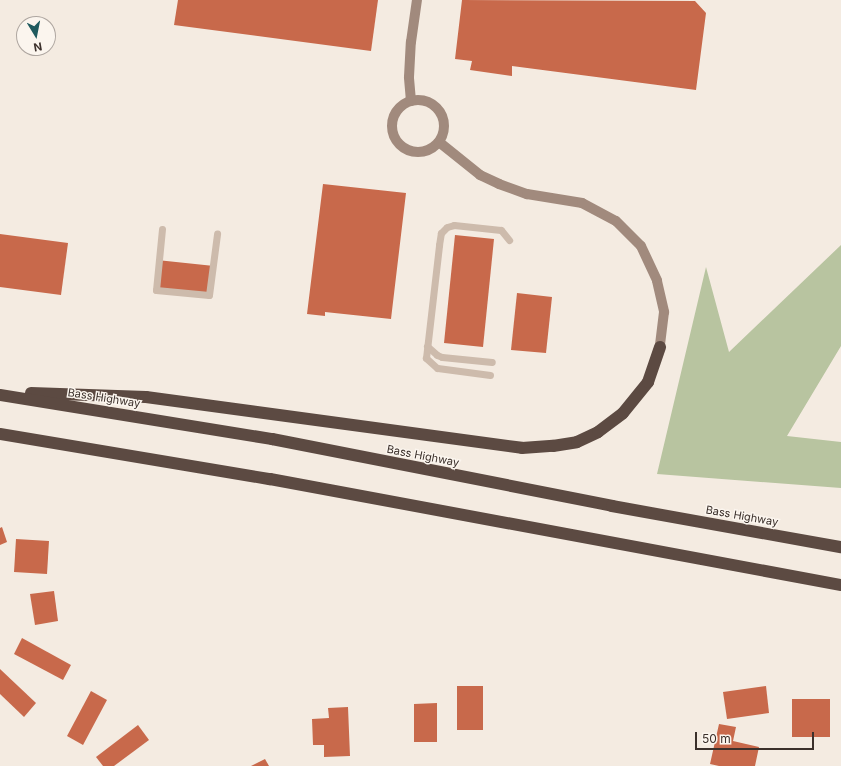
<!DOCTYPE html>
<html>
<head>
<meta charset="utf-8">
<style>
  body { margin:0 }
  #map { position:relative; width:841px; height:766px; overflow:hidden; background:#f4ebe1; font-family:Inter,sans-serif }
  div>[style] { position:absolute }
  .green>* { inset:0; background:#b8c4a0 }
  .building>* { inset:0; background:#c8694b }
  .lane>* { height:7px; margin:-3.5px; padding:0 3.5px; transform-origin:3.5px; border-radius:3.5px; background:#cdbbac }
  .secondary>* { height:10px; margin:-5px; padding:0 5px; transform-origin:5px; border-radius:5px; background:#a18a7d }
  .secondary>.ring { margin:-5px; padding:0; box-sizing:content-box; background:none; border:10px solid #a18a7d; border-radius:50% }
  .highway>* { height:12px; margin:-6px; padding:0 6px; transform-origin:6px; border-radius:6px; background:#5c4a42 }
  span { translate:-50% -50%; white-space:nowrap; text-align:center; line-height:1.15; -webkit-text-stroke:3px #fbf5ee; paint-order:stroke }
  .street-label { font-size:11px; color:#3b302b }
  .north { position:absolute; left:16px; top:16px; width:40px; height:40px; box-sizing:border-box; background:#fbf5ee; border:1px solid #aea6a0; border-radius:50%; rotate:170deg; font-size:11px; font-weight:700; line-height:16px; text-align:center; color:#3b302b }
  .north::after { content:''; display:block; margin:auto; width:14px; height:18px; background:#1f5a5e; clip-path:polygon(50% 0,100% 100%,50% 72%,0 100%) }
  .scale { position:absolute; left:695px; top:732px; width:119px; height:18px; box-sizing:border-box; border:2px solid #3b302b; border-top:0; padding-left:5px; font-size:12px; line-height:14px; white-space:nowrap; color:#3b302b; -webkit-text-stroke:3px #fbf5ee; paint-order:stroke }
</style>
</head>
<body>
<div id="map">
  <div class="green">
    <div style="clip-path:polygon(841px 245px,841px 346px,787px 436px,841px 442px,841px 488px,657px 474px,706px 267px,729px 352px)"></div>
  </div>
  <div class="building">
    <div style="clip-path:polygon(178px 0,378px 0,371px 51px,174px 25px)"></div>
    <div style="clip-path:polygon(462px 0,695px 1px,706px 13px,696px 90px,512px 66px,512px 76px,470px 70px,472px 61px,455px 59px)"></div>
    <div style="clip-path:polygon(323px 184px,406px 193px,391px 319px,325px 312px,325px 316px,307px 314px)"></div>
    <div style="clip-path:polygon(0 234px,68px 243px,61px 295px,0 287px)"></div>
    <div style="clip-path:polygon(455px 235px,494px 239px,483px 347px,444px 343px)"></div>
    <div style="clip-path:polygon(157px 260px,214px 266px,211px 297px,154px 291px)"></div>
    <div style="clip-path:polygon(517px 293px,552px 297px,546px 353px,511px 350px)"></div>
    <div style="clip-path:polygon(2px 527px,7px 542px,0 545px,0 528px)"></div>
    <div style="clip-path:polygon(16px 539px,49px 541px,47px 574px,14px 572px)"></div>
    <div style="clip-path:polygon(54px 591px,58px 621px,35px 625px,30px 594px)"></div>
    <div style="clip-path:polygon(22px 638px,71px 665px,63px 680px,14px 654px)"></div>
    <div style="clip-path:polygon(0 669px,36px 703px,24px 717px,0 694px)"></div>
    <div style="clip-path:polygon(457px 686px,483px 686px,483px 730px,457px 730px)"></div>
    <div style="clip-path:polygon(766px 686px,769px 713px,727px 719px,723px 692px)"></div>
    <div style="clip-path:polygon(91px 691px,107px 700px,83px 745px,67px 736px)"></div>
    <div style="clip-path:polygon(792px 699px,830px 699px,830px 737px,792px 737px)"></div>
    <div style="clip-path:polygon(437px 703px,437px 742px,414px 742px,414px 704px)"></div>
    <div style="clip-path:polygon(348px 707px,350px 756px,324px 757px,324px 745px,313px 745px,312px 719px,329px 718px,328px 708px)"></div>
    <div style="clip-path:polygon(719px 724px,736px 727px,733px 741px,759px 747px,755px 766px,719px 766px,710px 764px)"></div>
    <div style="clip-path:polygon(138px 725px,149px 740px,114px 766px,103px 766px,96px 757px)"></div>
    <div style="clip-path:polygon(265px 759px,269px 766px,251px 766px)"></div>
  </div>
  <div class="lane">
    <div style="left:162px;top:229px;width:61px;rotate:95.6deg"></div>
    <div style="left:156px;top:290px;width:53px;rotate:5.4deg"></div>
    <div style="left:209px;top:295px;width:62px;rotate:-82.5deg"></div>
    <div style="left:427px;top:346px;width:13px;rotate:42deg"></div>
    <div style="left:437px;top:355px;width:5px;rotate:22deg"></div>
    <div style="left:442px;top:357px;width:50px;rotate:5.7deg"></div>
    <div style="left:490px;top:375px;width:53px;rotate:-172.5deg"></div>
    <div style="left:437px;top:368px;width:15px;rotate:-138deg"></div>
    <div style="left:426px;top:358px;width:114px;rotate:-83.4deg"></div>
    <div style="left:439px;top:245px;width:12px;rotate:-81deg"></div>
    <div style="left:441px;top:233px;width:8px;rotate:-45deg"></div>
    <div style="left:447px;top:227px;width:7px;rotate:-16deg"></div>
    <div style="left:454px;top:225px;width:47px;rotate:6.1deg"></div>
    <div style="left:501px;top:230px;width:13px;rotate:51deg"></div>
  </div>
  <div class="secondary">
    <div class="ring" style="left:392px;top:100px;width:42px;height:42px"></div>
    <div style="left:411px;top:101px;width:24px;rotate:-95deg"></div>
    <div style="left:409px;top:77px;width:35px;rotate:-87deg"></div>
    <div style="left:411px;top:42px;width:42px;rotate:-81.9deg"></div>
    <div style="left:439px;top:142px;width:53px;rotate:38.8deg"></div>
    <div style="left:480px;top:175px;width:21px;rotate:25deg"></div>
    <div style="left:499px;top:184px;width:30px;rotate:20deg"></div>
    <div style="left:527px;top:194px;width:56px;rotate:9.3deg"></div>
    <div style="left:582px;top:203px;width:38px;rotate:28deg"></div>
    <div style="left:616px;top:221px;width:35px;rotate:45deg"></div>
    <div style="left:641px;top:246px;width:38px;rotate:65deg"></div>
    <div style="left:657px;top:281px;width:32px;rotate:77deg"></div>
    <div style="left:664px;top:312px;width:35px;rotate:97deg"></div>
  </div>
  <div class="highway">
    <div style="left:31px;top:393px;width:115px;rotate:2deg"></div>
    <div style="left:146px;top:397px;width:379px;rotate:7.7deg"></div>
    <div style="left:522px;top:448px;width:31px;rotate:-4deg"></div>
    <div style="left:553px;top:446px;width:24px;rotate:-9deg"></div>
    <div style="left:577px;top:442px;width:23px;rotate:-25deg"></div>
    <div style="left:598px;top:432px;width:31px;rotate:-37deg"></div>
    <div style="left:623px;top:413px;width:40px;rotate:-51deg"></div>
    <div style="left:648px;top:382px;width:37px;rotate:-71deg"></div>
    <div style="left:0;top:395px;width:276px;rotate:9.2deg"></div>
    <div style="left:272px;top:439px;width:347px;rotate:11.1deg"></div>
    <div style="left:612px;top:506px;width:233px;rotate:10.2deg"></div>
    <div style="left:0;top:434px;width:274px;rotate:9.5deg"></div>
    <div style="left:270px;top:479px;width:581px;rotate:10.52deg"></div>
  </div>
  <div class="street-label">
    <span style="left:104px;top:398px;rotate:9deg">Bass Highway</span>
    <span style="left:423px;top:456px;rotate:11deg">Bass Highway</span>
    <span style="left:742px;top:516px;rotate:10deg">Bass Highway</span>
  </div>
  <div class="north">N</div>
  <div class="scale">50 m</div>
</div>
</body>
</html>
